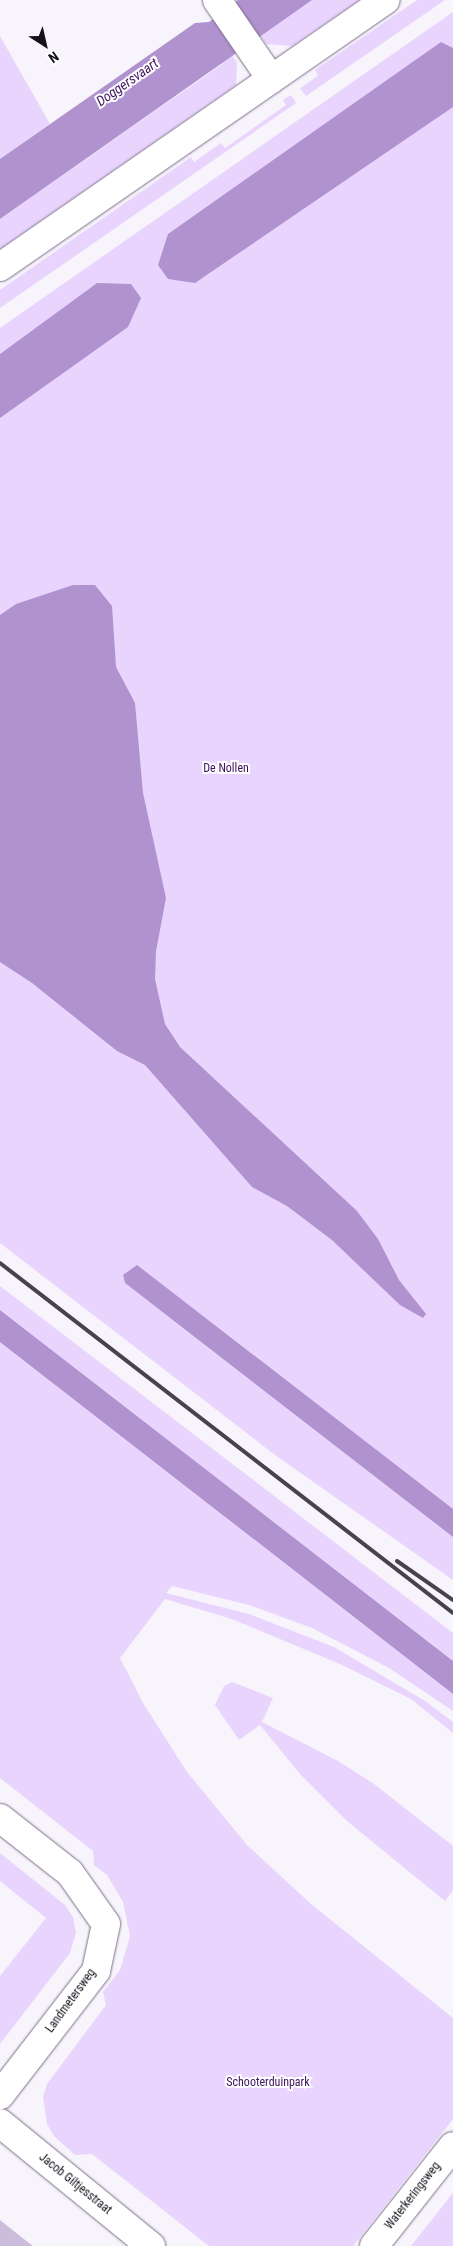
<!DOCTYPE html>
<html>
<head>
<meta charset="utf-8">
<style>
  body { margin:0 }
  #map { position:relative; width:453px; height:2246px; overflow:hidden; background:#f7f4fb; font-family:"Roboto Condensed",sans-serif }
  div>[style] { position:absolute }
  .green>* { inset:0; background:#e9d4fe }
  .water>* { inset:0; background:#b092cf }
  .building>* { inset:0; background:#ccbddc }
  .roads { filter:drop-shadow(0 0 1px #7c6f8b) drop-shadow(0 0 1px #7c6f8b) }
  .minor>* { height:28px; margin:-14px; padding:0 14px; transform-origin:14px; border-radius:14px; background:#fff }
  .rail>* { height:4px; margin:-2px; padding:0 2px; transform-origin:2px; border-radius:2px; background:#47424c }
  span { translate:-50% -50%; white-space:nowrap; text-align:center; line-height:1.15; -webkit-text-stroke:4px #fff; paint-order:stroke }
  .park-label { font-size:12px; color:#3d125b }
  .street-label { font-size:12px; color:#16101b }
  .water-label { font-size:14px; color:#421861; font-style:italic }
  .north { position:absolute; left:20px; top:20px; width:50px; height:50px; -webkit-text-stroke:4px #fff; paint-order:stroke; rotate:145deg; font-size:14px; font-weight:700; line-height:20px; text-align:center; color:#16101b }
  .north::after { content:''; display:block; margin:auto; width:18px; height:22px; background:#16101b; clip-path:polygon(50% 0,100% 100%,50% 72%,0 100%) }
</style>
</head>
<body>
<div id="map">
  <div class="green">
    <div style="clip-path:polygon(312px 0,359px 0,292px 46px,266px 44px,260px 35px)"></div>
    <div style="clip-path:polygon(417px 0,445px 0,306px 96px,300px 88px,318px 76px,315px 70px)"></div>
    <div style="clip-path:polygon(453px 12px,453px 1515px,123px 1275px,125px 1283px,453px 1537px,453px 1580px,275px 1455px,0 1243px,0 360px,97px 283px,0 354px,0 328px)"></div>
    <div style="clip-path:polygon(0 36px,50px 124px,0 159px)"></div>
    <div style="clip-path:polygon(231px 54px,237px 63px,236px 85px,0 249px,0 219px,221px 65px)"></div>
    <div style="clip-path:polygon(291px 95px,296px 103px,0 308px,0 290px,191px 157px,194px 162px,221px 143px,225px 148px,286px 105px,283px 100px)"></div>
    <div style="clip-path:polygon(0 1286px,453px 1633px,453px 1661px,0 1310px)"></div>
    <div style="clip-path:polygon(0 1328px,213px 1491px,225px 1517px,453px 1694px,453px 1711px,389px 1668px,312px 1628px,249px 1605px,172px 1586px,166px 1593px,249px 1614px,334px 1647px,425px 1701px,453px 1722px,453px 1733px,411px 1699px,340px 1664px,232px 1619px,165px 1599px,120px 1658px,143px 1703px,187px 1772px,247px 1845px,311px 1904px,453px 2018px,453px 2119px,353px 2246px,209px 2246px,92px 2154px,75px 2155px,54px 2136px,47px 2124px,43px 2097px,47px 2084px,106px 2005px,103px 1992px,120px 1970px,130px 1936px,123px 1902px,107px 1875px,94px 1865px,93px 1851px,0 1778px)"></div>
    <div style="clip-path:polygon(232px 1682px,273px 1698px,262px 1722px,338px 1761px,374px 1784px,453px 1846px,453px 1890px,445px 1901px,347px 1821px,300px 1774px,260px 1725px,239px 1740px,215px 1705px,224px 1686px)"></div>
    <div style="clip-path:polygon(0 1853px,65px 1905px,73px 1917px,76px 1932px,70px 1953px,0 2044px,0 1976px,46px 1918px,0 1881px)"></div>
    <div style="clip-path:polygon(453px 2193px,453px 2246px,411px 2246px)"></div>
  </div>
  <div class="water">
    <div style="clip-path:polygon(238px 0,312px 0,0 219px,0 159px,195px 23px,209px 22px)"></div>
    <div style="clip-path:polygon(441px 42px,453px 48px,453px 107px,195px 283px,168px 279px,158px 265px,168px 234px)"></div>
    <div style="clip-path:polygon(97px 283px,131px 284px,141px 298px,128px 327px,0 418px,0 354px)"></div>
    <div style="clip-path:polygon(73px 585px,95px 585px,112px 606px,116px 667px,135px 703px,143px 793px,166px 898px,156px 951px,155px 979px,165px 1024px,180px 1047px,357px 1211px,378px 1239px,399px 1280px,426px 1314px,423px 1318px,400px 1305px,332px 1240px,287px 1206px,252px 1187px,145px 1065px,117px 1051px,32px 983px,0 962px,0 615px,16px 604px)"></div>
    <div style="clip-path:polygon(137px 1265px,453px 1509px,453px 1537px,125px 1283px,123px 1275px)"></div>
    <div style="clip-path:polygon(0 1310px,453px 1661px,453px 1694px,0 1342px)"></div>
  </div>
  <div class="building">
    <div style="clip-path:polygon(0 2220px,20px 2236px,33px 2246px,0 2246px)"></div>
  </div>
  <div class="roads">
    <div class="minor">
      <div style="left:217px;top:0;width:96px;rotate:55.6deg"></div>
      <div style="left:0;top:267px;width:469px;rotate:-34.7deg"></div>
      <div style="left:0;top:1818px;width:89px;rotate:38.2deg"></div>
      <div style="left:70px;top:1873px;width:62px;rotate:54.8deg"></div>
      <div style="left:106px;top:1924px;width:48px;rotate:102deg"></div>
      <div style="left:96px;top:1971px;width:157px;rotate:127.7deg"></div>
      <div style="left:0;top:2123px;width:195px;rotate:39.2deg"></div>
      <div style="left:374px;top:2246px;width:127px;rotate:-51.7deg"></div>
    </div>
  </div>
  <div class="rail">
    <div style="left:0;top:1263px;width:572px;rotate:37.69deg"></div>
    <div style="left:397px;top:1561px;width:68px;rotate:34.9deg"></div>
  </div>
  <div class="park-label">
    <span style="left:226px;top:769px">De Nollen</span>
    <span style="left:268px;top:2083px">Schooterduinpark</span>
  </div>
  <div class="street-label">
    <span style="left:71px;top:2001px;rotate:-54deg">Landmetersweg</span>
    <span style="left:75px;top:2184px;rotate:39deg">Jacob Giltjesstraat</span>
    <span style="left:413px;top:2196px;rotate:-52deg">Waterkeringsweg</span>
  </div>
  <div class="water-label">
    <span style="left:127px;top:82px;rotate:-35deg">Doggersvaart</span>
  </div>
  <div class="north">N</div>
</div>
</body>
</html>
